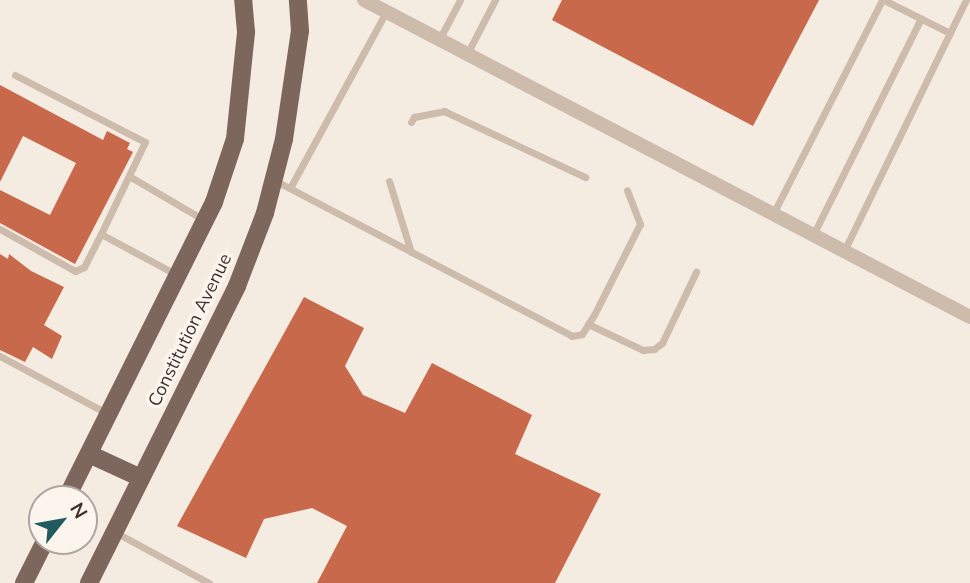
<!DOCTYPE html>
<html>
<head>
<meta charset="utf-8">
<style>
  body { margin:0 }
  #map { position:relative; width:970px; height:583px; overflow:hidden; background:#f4ebe1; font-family:Mulish,sans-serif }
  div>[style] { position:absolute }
  .building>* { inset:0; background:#c8694b }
  .service>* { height:7px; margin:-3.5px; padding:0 3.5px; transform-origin:3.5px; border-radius:3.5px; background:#cdbbac }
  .minor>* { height:14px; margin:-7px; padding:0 7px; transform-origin:7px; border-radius:7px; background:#cdbbac }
  .primary>* { height:18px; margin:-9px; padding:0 9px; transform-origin:9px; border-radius:9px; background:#7d675c }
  span { translate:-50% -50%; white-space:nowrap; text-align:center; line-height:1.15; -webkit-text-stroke:7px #fbf5ee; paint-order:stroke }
  .street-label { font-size:18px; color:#3b302b }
  .north { position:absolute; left:28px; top:485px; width:70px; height:70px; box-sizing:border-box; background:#fbf5ee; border:2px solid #aea6a0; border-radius:50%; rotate:59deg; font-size:19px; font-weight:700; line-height:28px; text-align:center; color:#3b302b }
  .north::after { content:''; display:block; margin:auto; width:24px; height:32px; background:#1f5a5e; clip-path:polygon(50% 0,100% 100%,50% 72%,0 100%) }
</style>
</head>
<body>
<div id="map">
  <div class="building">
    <div style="clip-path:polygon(562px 0,819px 0,753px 126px,552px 20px)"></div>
    <div style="clip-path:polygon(0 85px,103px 140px,107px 131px,130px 143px,127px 149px,133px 152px,75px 264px,0 223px,0 190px,50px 215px,76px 163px,23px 136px,0 182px)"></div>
    <div style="clip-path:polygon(0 254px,8px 259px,9px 254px,31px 271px,64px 287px,44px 325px,62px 336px,52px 359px,33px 347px,25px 362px,0 350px)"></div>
    <div style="clip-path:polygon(304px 297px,364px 328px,345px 366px,363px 395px,405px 413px,432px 363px,532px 415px,515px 454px,601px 494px,555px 583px,317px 583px,347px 526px,312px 508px,264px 519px,246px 558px,177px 526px)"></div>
  </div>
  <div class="service">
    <div style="left:884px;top:0;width:74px;rotate:26.6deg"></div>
    <div style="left:439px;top:40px;width:45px;rotate:-62.3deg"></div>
    <div style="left:467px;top:54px;width:61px;rotate:-62.6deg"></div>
    <div style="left:15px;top:75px;width:146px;rotate:27.3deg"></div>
    <div style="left:145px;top:142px;width:102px;rotate:115.6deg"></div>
    <div style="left:101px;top:234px;width:86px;rotate:28.3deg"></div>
    <div style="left:411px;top:122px;width:6px;rotate:-59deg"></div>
    <div style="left:414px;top:117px;width:31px;rotate:-11deg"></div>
    <div style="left:444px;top:111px;width:156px;rotate:25.1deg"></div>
    <div style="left:129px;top:176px;width:87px;rotate:30.4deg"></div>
    <div style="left:274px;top:180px;width:336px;rotate:27.6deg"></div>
    <div style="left:572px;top:336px;width:10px;rotate:-11deg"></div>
    <div style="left:582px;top:334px;width:22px;rotate:-58deg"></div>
    <div style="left:594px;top:315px;width:102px;rotate:-63.2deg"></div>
    <div style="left:640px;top:224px;width:36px;rotate:-111deg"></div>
    <div style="left:389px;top:181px;width:74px;rotate:72.8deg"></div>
    <div style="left:290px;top:188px;width:200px;rotate:-61.4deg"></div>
    <div style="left:773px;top:214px;width:240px;rotate:-63deg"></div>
    <div style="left:0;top:229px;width:86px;rotate:29.2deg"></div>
    <div style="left:75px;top:271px;width:10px;rotate:-24deg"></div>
    <div style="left:84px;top:267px;width:37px;rotate:-63deg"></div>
    <div style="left:813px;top:235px;width:242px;rotate:-63.5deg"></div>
    <div style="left:844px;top:251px;width:279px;rotate:-64.1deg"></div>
    <div style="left:588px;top:324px;width:61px;rotate:25.3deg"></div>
    <div style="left:643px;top:350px;width:11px;rotate:-5deg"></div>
    <div style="left:654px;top:349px;width:10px;rotate:-37deg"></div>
    <div style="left:662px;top:343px;width:79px;rotate:-64.4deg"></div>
    <div style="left:0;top:356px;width:123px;rotate:28.2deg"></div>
    <div style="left:115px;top:532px;width:107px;rotate:28.5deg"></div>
  </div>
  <div class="minor">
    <div style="left:364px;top:0;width:684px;rotate:27.61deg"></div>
  </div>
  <div class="primary">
    <div style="left:89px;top:454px;width:57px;rotate:24.8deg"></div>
    <div style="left:66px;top:499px;width:332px;rotate:-63.5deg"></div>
    <div style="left:214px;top:202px;width:66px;rotate:-71.6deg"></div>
    <div style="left:235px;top:139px;width:108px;rotate:-84.1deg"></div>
    <div style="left:246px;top:32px;width:32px;rotate:-95deg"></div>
    <div style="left:24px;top:583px;width:47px;rotate:-63.4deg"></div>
    <div style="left:89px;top:583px;width:332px;rotate:-63.5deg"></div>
    <div style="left:237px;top:286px;width:78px;rotate:-69deg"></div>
    <div style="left:265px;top:213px;width:76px;rotate:-75.6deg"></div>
    <div style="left:284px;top:139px;width:109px;rotate:-81.6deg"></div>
    <div style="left:300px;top:31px;width:31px;rotate:-94deg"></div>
  </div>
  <div class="street-label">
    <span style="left:190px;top:330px;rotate:-64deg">Constitution Avenue</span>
  </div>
  <div class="north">N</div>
</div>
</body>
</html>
